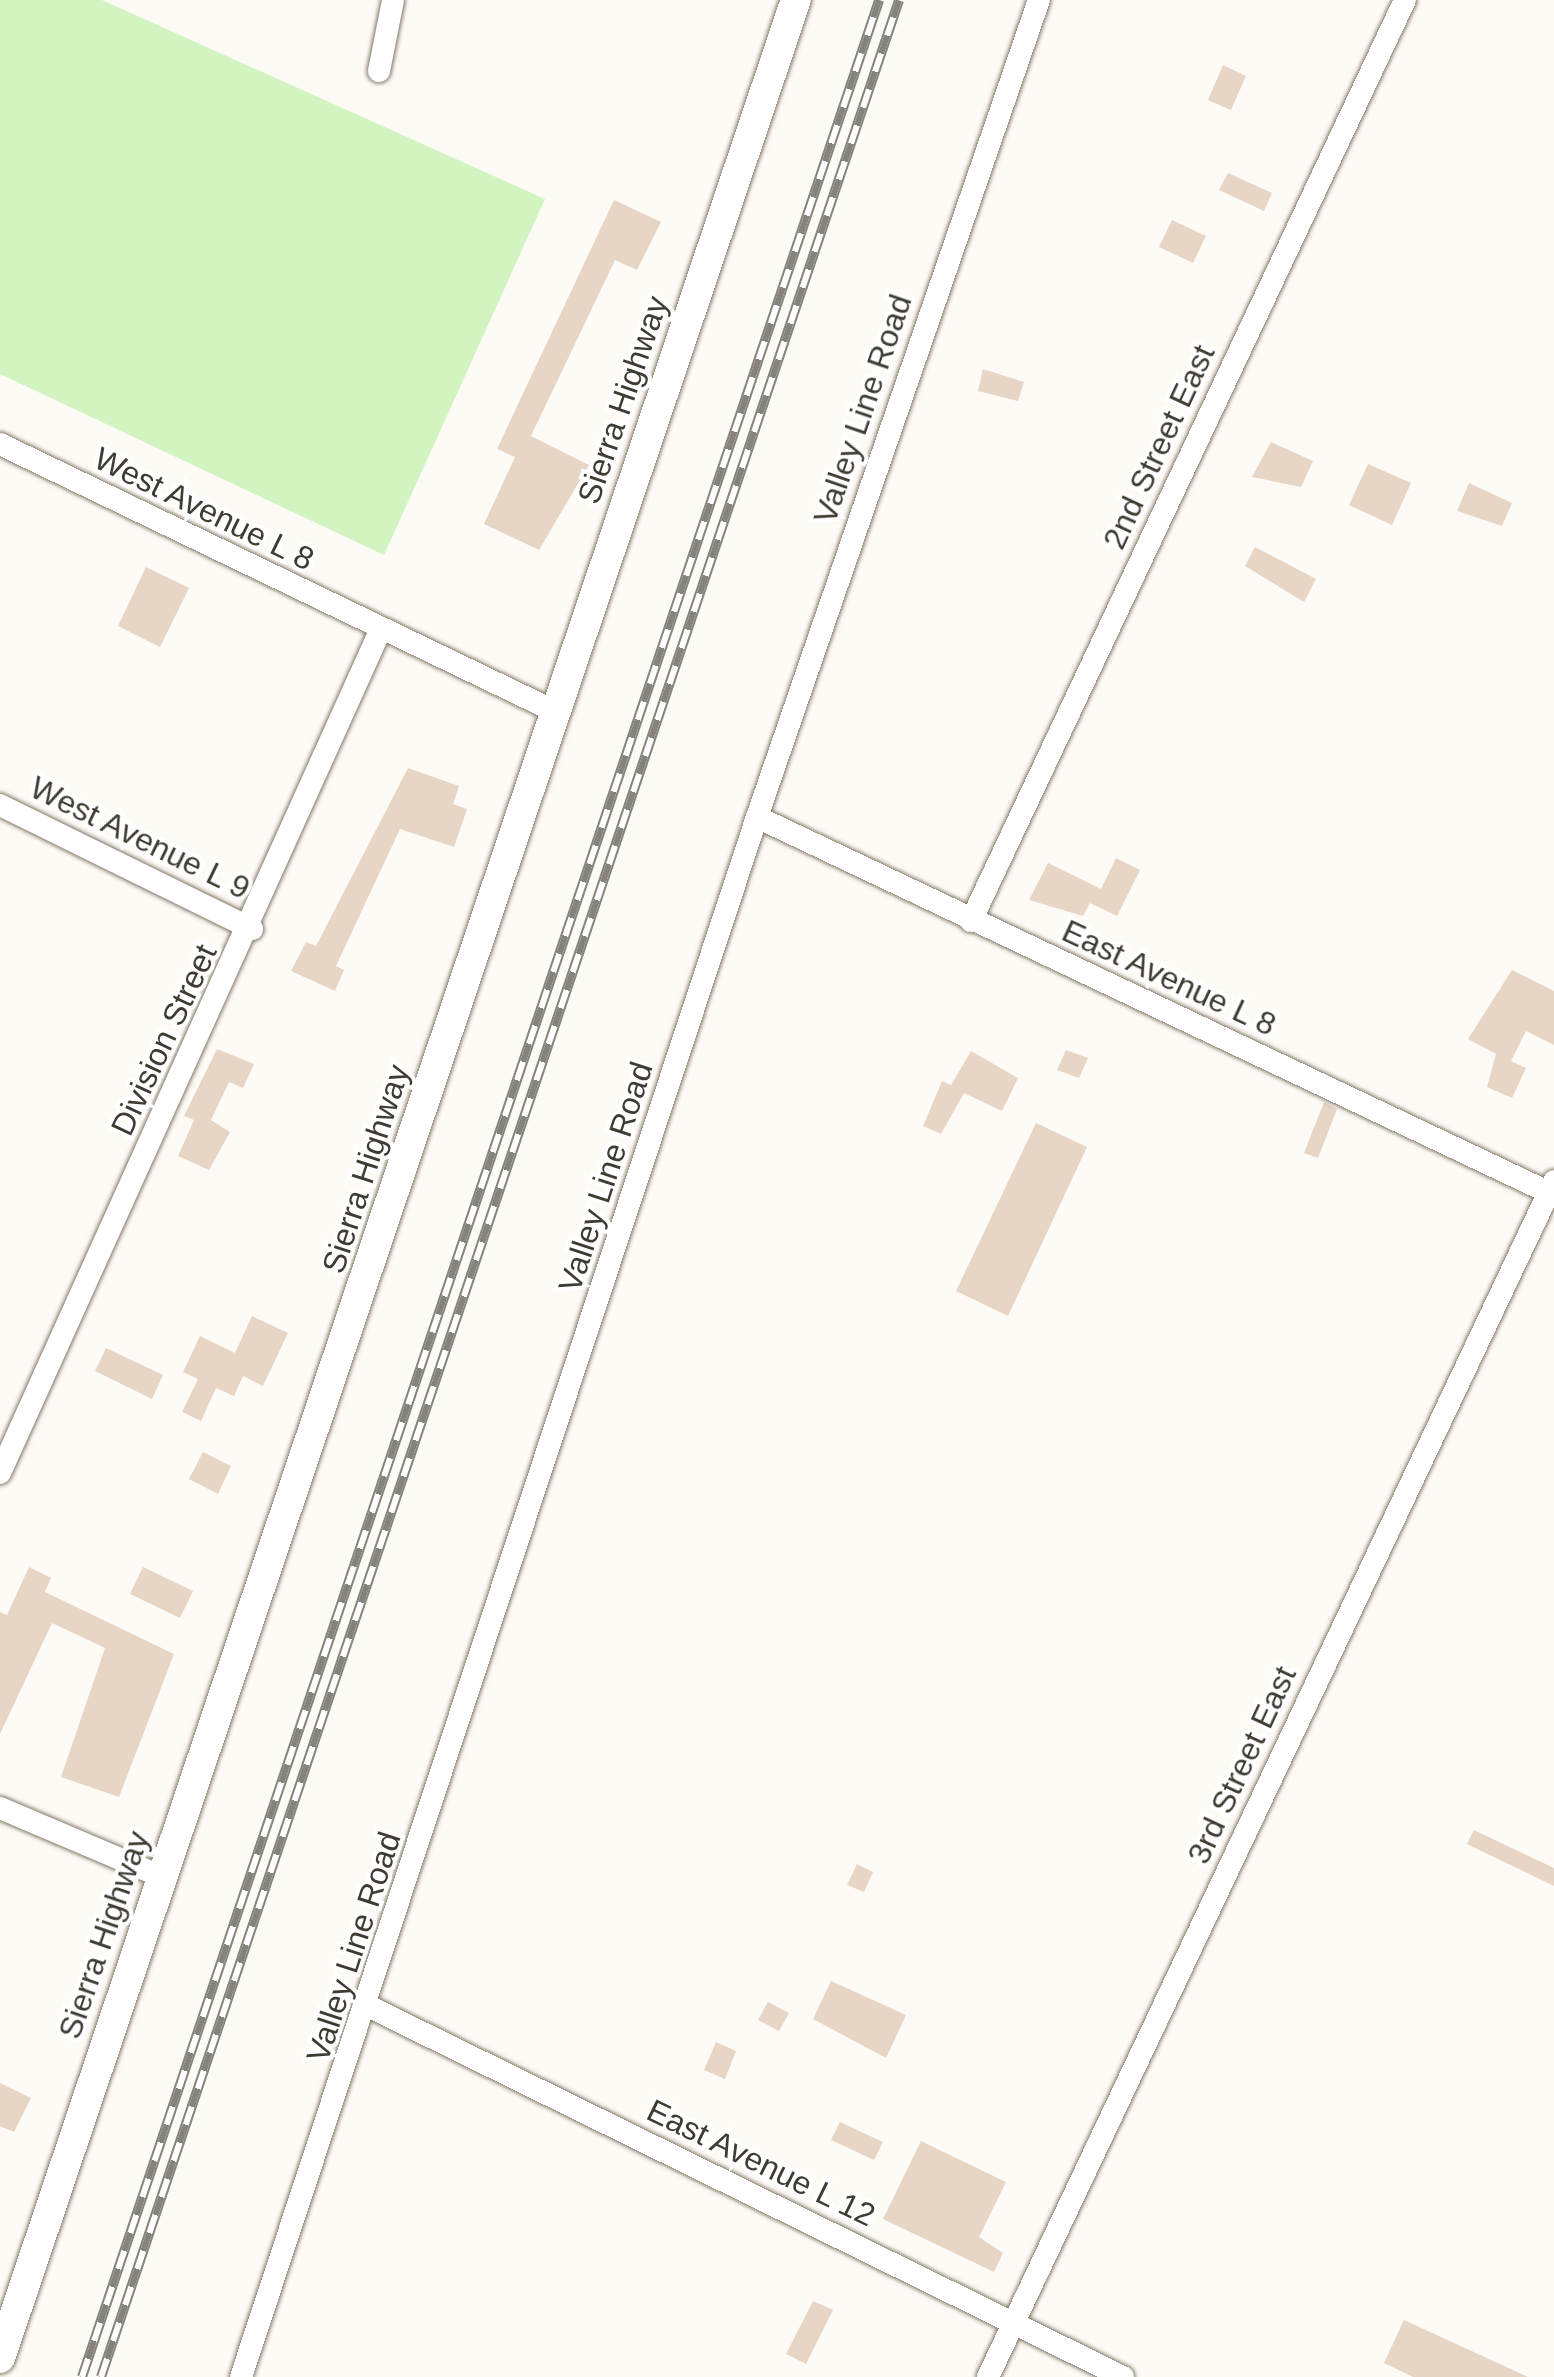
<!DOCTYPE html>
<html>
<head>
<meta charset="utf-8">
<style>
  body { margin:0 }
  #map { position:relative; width:1554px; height:2377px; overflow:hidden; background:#fefbf7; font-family:Helvetica,sans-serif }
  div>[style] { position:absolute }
  .green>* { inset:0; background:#d1f4c0 }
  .building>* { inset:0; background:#e7d5c6 }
  .roads { filter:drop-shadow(0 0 2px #837867) drop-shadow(0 0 2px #837867) }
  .minor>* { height:22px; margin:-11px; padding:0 11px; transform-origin:11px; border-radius:11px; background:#fff }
  .major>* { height:30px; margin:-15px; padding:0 15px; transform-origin:15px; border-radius:15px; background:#fff }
  .rail>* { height:10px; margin-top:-5px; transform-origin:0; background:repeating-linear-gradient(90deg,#fff 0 19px,#86827c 0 38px); box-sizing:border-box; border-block:2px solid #86827c }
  span { translate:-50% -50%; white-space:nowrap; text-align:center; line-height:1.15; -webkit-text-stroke:8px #fff; paint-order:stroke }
  .street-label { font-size:32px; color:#3f3b33 }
</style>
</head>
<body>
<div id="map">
  <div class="green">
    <div style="clip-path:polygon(0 0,102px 0,545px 199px,384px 555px,0 374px)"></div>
  </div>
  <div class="building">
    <div style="clip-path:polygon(1223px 65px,1246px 76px,1231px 110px,1208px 100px)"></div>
    <div style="clip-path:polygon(1228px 173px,1272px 193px,1264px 211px,1219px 190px)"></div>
    <div style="clip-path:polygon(614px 200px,661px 222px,637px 270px,615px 260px,531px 436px,589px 465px,539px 550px,484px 524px,515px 457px,497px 449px)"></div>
    <div style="clip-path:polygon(1172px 220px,1206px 236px,1193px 263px,1159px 247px)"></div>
    <div style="clip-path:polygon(983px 369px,1024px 382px,1018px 401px,978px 391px)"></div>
    <div style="clip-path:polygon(1271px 442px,1313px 461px,1301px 487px,1252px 477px)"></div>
    <div style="clip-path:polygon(1368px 464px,1411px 483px,1392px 525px,1349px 505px)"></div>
    <div style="clip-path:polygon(1469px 483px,1512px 503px,1502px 526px,1457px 511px)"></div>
    <div style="clip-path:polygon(1255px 547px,1316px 579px,1304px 602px,1245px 566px)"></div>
    <div style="clip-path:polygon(146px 567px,189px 588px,160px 647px,118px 626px)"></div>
    <div style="clip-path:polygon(408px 768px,459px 786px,453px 804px,467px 809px,454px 847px,400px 829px,336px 966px,344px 970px,335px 991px,291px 971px,306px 942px,316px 946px)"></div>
    <div style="clip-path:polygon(1116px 858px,1140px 870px,1117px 916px,1090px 903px,1083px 916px,1029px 900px,1048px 863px,1101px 889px)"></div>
    <div style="clip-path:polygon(1512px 970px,1554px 991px,1554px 1045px,1526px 1031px,1511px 1061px,1526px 1068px,1512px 1098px,1487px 1087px,1496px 1054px,1468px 1039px)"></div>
    <div style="clip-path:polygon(217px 1049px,254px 1064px,243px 1088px,229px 1082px,211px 1120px,230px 1132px,209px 1170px,178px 1156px,194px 1120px,184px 1116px)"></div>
    <div style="clip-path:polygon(1066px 1050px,1088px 1058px,1079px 1078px,1057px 1070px)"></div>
    <div style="clip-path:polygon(971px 1051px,1018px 1078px,1002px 1111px,964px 1093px,941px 1134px,923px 1126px,942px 1081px,951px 1085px)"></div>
    <div style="clip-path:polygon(1324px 1102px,1337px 1109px,1318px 1158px,1304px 1153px)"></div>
    <div style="clip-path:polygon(1036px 1123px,1087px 1147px,1008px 1316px,956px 1291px)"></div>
    <div style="clip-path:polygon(252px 1316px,288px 1333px,263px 1386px,243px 1376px,234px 1396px,216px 1388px,201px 1421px,182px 1412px,198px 1379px,183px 1372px,200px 1336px,235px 1353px)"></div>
    <div style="clip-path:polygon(106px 1348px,163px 1375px,152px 1399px,95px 1371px)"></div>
    <div style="clip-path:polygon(203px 1452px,231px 1466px,218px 1494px,189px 1479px)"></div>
    <div style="clip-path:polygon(29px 1567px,51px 1578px,45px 1592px,174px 1654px,119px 1797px,61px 1777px,105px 1648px,52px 1623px,0 1734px,0 1612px,7px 1615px)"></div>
    <div style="clip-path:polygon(143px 1567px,193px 1591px,180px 1618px,130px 1594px)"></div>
    <div style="clip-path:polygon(1474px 1830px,1554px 1868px,1554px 1886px,1467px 1844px)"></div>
    <div style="clip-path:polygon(857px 1864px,873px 1872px,864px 1892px,847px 1885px)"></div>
    <div style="clip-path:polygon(831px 1981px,906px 2015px,886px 2058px,813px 2019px)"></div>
    <div style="clip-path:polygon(768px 2002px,789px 2013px,779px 2031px,758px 2020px)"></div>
    <div style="clip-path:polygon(716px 2042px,736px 2051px,725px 2079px,704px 2070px)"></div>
    <div style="clip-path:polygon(0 2083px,31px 2098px,14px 2132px,0 2126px)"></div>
    <div style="clip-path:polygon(840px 2122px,883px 2142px,874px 2160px,831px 2140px)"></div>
    <div style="clip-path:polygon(921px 2141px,1006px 2182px,979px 2237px,1003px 2253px,994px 2272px,883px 2219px)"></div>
    <div style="clip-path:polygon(813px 2301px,833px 2310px,806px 2364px,786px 2354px)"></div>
    <div style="clip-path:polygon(1404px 2320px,1528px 2377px,1413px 2377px,1384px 2363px)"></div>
  </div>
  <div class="roads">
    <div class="minor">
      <div style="left:379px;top:71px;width:72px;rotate:-78.8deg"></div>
      <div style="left:0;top:444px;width:615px;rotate:25.73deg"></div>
      <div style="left:0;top:805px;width:281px;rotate:26.2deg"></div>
      <div style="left:757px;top:817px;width:882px;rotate:25.37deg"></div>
      <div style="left:971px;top:921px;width:1018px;rotate:-64.77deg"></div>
      <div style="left:0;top:1473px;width:924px;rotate:-65.71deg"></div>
      <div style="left:0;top:1808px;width:174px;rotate:23deg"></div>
      <div style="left:370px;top:2007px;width:839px;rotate:26.17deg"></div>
      <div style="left:241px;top:2377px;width:1643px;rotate:-71.7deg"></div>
      <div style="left:757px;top:817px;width:864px;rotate:-70.96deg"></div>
      <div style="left:988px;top:2377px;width:1323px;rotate:-64.67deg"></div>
    </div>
    <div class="major">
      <div style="left:0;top:2358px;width:2489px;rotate:-71.35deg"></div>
    </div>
  </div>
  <div class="rail">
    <div style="left:82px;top:2377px;width:2507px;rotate:-71.46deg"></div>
    <div style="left:101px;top:2377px;width:2507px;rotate:-71.44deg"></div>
  </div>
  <div class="street-label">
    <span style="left:623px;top:400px;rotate:-71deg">Sierra Highway</span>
    <span style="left:863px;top:409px;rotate:-71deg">Valley Line Road</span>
    <span style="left:1159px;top:447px;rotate:-65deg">2nd Street East</span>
    <span style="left:204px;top:509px;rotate:26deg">West Avenue L 8</span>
    <span style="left:140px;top:838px;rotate:26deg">West Avenue L 9</span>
    <span style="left:1169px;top:978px;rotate:25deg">East Avenue L 8</span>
    <span style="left:164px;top:1040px;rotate:-65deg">Division Street</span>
    <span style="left:366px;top:1169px;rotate:-72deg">Sierra Highway</span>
    <span style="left:606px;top:1177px;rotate:-72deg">Valley Line Road</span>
    <span style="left:1242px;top:1765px;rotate:-65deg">3rd Street East</span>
    <span style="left:104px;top:1935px;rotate:-71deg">Sierra Highway</span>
    <span style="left:354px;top:1947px;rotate:-72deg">Valley Line Road</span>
    <span style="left:761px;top:2163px;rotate:26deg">East Avenue L 12</span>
  </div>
</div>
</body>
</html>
